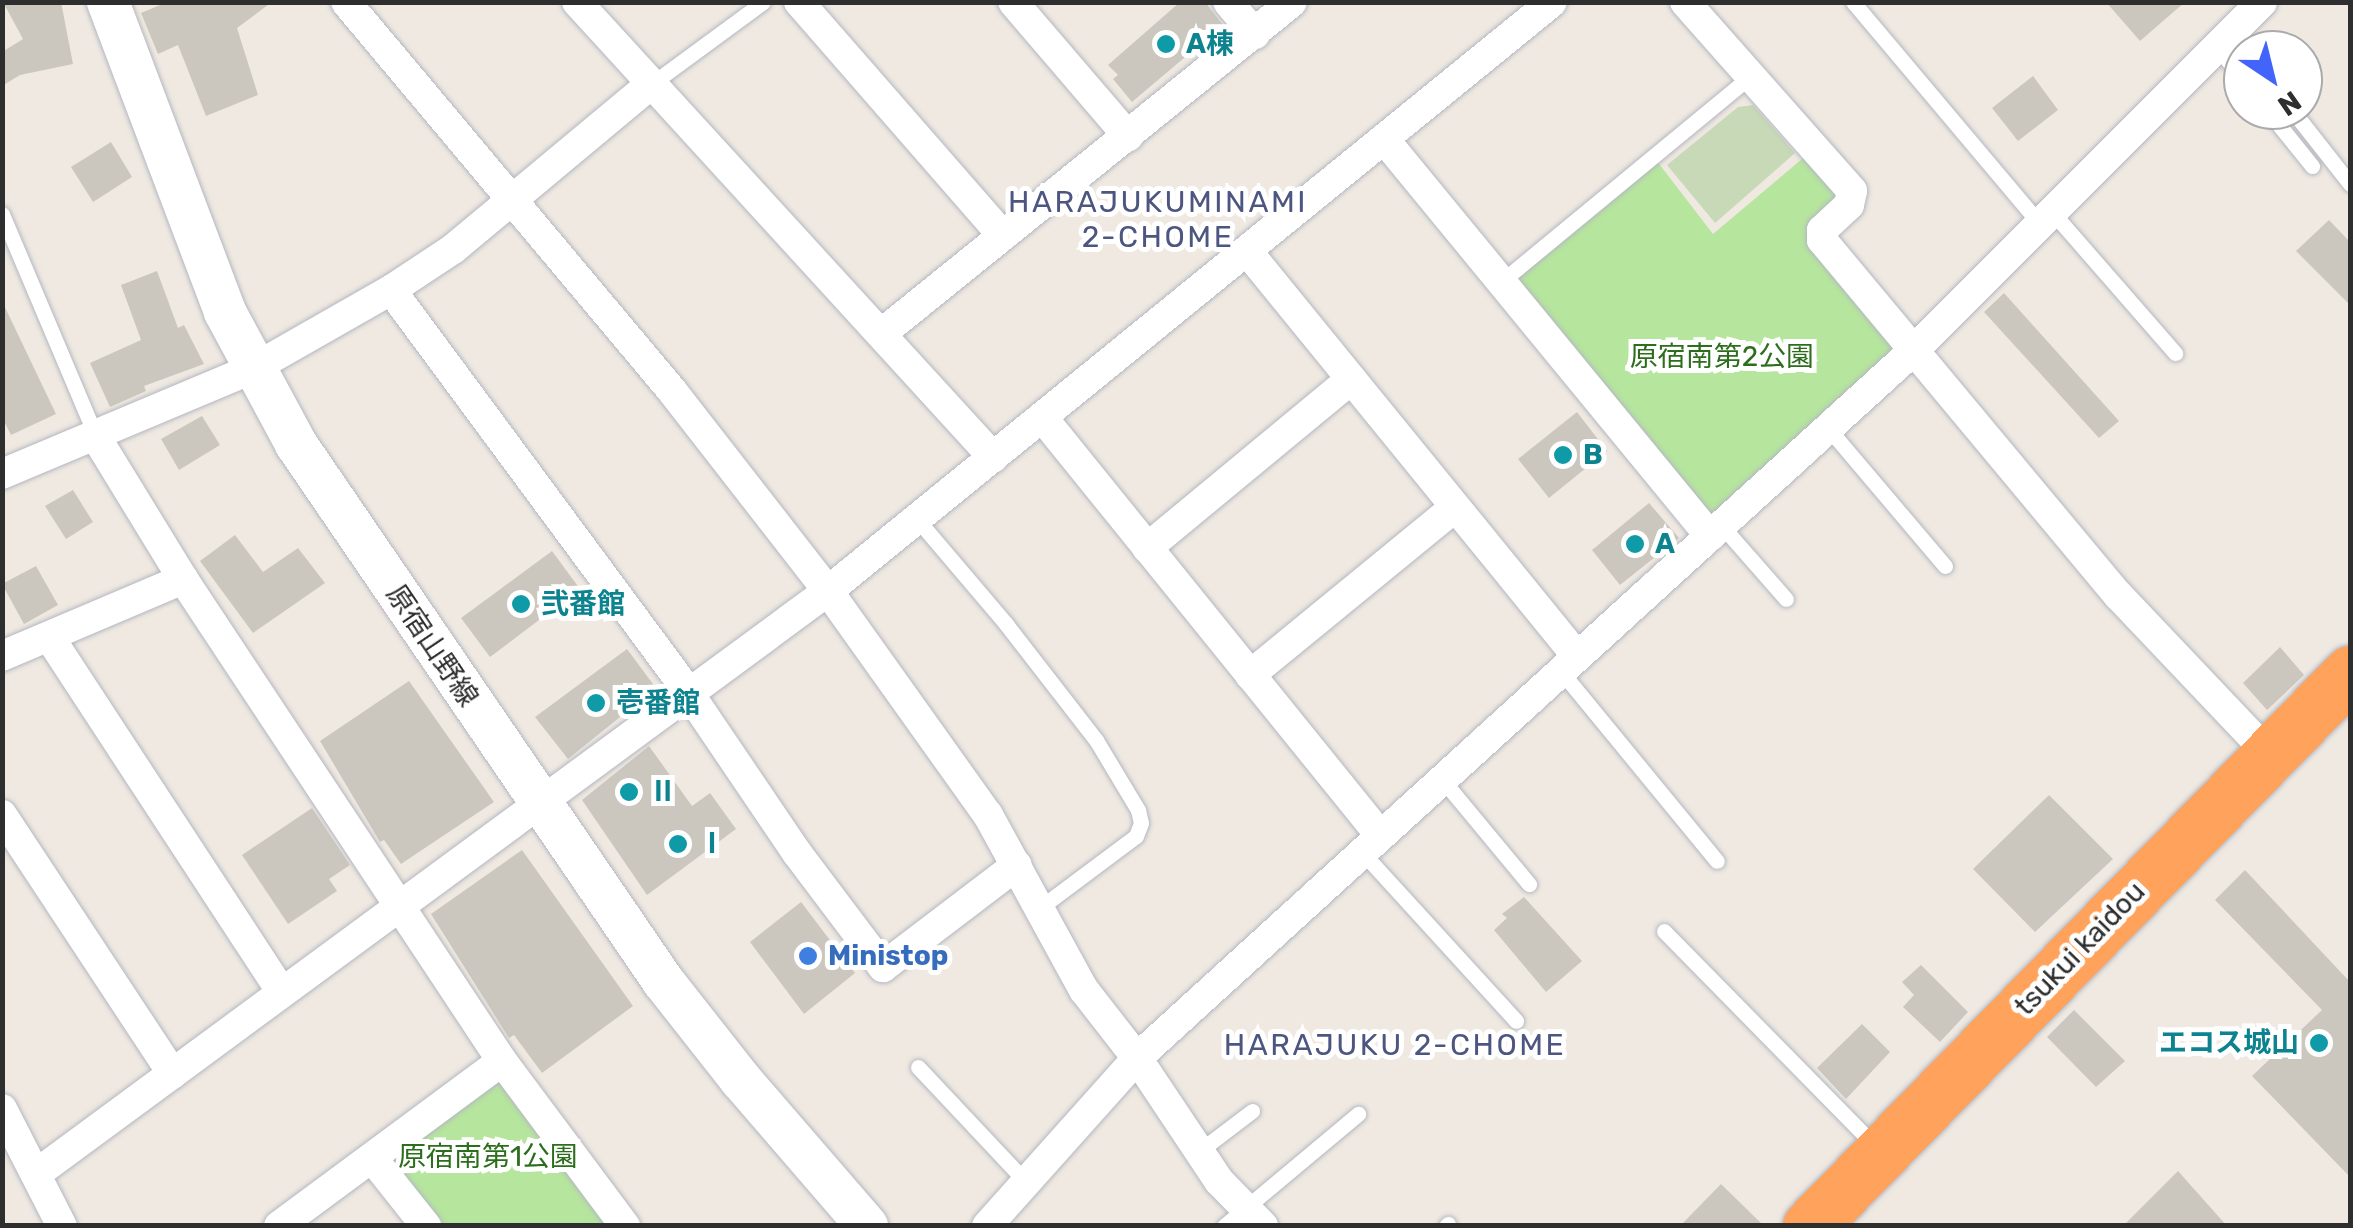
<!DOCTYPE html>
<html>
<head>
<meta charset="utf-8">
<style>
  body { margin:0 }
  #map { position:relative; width:2353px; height:1228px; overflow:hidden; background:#efe9e1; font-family:Rubik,"Noto Sans JP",sans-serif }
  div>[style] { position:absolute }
  .green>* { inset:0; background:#b6e59e }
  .cemetery>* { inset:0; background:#c8d9b8 }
  .building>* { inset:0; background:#cbc7bf }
  .roads { filter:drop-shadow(0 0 2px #b4b7c1) drop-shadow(0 0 2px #b4b7c1) }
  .lane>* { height:15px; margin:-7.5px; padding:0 7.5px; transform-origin:7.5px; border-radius:7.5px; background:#fff }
  .street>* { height:30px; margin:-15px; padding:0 15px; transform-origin:15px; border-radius:15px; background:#fff }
  .secondary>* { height:42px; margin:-21px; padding:0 21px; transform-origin:21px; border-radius:21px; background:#fff }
  .highway>* { height:55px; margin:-27.5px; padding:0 27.5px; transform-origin:27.5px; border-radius:27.5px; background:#ffa35c }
  .dots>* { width:28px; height:28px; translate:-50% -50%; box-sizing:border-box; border:5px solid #fff; border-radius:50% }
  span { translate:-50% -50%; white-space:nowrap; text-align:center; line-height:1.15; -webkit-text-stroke:10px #fff; paint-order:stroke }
  .culture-label { font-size:28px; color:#0d838f; font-weight:700 }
  .left { translate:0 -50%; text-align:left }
  .right { translate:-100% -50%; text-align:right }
  .park-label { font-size:28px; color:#2c6e1b }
  .street-label { font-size:28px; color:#2e2e2e }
  .shop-label { font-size:28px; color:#366cbe; font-weight:700 }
  .neighbourhood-label { font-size:30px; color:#4d5680; letter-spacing:2.5px }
  .frame { position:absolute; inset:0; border:5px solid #2e2e2e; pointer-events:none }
  .north { position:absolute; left:2223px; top:30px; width:100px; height:100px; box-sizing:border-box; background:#fff; border:2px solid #ababab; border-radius:50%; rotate:145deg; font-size:28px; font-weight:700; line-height:40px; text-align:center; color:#2e2e2e }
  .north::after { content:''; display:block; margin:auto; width:35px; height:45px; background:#4264fb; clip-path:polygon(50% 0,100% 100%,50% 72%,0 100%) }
</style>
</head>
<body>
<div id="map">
  <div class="green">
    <div style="clip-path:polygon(1815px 148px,1852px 191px,1822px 230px,1913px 351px,1710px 536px,1502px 281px,1653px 156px,1713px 234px)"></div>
    <div style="clip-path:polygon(502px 1061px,625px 1225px,426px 1225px,372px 1158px)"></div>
  </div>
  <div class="cemetery">
    <div style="clip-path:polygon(1753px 105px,1795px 153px,1715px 223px,1667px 165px,1738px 107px)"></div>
  </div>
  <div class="building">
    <div style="clip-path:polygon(3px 2px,61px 2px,73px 64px,20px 75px,2px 86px,2px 52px,23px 39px)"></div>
    <div style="clip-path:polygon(167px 2px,272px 2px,237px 28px,258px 95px,206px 116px,178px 45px,158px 54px,141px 13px)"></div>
    <div style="clip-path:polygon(1180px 2px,1205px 2px,1223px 25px,1132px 102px,1113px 79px,1118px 75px,1108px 65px)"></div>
    <div style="clip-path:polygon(2106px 2px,2185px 2px,2140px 41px)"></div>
    <div style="clip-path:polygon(2033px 76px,2058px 110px,2018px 141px,1992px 108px)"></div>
    <div style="clip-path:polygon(111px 142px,132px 177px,93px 202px,71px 167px)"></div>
    <div style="clip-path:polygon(2329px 220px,2350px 242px,2350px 305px,2296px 251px)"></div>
    <div style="clip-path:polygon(157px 271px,178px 328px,184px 325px,204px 364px,144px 386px,146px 391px,110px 407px,90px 363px,141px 340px,121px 285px)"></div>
    <div style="clip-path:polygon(2004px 293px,2119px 421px,2099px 438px,1984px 312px)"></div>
    <div style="clip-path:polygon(2px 301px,56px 414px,11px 435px,2px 417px)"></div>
    <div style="clip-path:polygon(1577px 412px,1607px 451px,1549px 498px,1518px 459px)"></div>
    <div style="clip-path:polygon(202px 416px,220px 445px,179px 470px,161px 439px)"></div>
    <div style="clip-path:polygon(73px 490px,93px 522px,66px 539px,45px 506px)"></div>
    <div style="clip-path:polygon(1649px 503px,1679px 538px,1620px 585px,1592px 550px)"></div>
    <div style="clip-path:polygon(235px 535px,263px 572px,298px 548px,325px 583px,253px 633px,200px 561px)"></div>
    <div style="clip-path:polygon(552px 551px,580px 589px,490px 657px,461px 618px)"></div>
    <div style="clip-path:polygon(36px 566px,58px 605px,24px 624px,2px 584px)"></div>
    <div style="clip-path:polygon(2280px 647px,2304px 675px,2267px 710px,2243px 683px)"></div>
    <div style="clip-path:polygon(627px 649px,656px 688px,568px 759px,535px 717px)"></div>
    <div style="clip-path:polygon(409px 681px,494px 802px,401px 864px,384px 840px,380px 842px,320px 741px)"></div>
    <div style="clip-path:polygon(649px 746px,692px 806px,710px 793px,736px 829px,647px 895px,582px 800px)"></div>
    <div style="clip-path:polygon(2049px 795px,2113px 859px,2035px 932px,1973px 869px)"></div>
    <div style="clip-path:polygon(312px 808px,350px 865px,329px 879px,337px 891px,288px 924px,242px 855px)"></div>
    <div style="clip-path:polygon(522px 850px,633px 1006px,542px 1073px,514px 1035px,509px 1038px,431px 914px)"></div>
    <div style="clip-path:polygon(2245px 870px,2350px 982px,2350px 1177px,2252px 1076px,2322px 1010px,2215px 900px)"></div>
    <div style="clip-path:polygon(1524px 897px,1582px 961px,1546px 992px,1494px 930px,1507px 918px,1502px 914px)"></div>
    <div style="clip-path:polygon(801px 902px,855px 973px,804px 1014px,750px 942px)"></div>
    <div style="clip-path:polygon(1921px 965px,1968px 1012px,1940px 1042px,1903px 1007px,1914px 995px,1902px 982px)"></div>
    <div style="clip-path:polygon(2074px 1010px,2125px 1061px,2096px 1087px,2047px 1037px)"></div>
    <div style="clip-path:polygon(1862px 1024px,1890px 1052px,1846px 1099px,1817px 1068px)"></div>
    <div style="clip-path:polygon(2178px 1171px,2227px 1226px,2123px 1226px)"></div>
    <div style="clip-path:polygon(1721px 1184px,1764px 1226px,1680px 1226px)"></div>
  </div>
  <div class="roads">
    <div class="lane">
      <div style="left:1853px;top:2px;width:292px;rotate:49.9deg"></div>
      <div style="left:2216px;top:46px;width:43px;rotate:50.7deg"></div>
      <div style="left:650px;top:85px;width:140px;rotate:-36.3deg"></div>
      <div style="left:2267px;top:110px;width:72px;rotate:51.2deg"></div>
      <div style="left:2292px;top:110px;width:94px;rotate:51.9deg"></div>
      <div style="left:2053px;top:213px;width:186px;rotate:48.9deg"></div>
      <div style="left:2px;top:214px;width:242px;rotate:67.1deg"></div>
      <div style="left:1502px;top:281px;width:323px;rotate:-39.5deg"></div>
      <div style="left:1828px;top:428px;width:181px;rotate:49.7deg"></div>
      <div style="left:917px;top:519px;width:138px;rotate:49.7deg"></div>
      <div style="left:1006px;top:624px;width:147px;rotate:52.2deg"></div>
      <div style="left:1096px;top:740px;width:82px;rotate:59deg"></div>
      <div style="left:1138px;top:810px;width:13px;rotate:77deg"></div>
      <div style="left:1141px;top:823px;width:14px;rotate:111deg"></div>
      <div style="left:1136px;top:836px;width:119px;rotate:143.2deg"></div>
      <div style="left:1722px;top:526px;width:97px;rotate:48.8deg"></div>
      <div style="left:1560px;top:670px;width:247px;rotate:50.6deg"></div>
      <div style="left:1441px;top:778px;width:138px;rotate:50.3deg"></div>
      <div style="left:1361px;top:851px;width:230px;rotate:47.6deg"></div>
      <div style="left:1664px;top:931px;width:304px;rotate:45.5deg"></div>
      <div style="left:918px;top:1067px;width:159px;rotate:46.8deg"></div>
      <div style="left:1198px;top:1152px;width:68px;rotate:-37.2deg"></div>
      <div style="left:1224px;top:1226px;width:175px;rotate:-39.9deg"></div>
      <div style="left:1446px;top:1226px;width:3px;rotate:-45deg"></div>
    </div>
    <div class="street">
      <div style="left:346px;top:2px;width:509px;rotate:50.02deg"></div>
      <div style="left:673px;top:392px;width:252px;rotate:52.1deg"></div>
      <div style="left:828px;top:591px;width:275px;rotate:54.5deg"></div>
      <div style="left:988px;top:815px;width:200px;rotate:61.3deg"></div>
      <div style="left:1084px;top:990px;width:86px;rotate:52.1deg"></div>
      <div style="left:1137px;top:1058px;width:148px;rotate:56.3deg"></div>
      <div style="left:1219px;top:1181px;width:63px;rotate:45.6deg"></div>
      <div style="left:577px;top:2px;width:617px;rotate:47.56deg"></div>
      <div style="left:799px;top:2px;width:310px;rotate:48.9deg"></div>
      <div style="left:1013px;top:2px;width:177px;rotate:49.4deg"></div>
      <div style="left:1228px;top:2px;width:42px;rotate:49.8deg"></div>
      <div style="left:1685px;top:2px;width:252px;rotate:48.5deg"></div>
      <div style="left:1852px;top:191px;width:14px;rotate:102deg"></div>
      <div style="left:1849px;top:205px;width:37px;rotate:137deg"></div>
      <div style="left:1822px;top:230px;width:10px;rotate:90deg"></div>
      <div style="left:1822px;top:240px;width:464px;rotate:50.2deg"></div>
      <div style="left:2119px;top:596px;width:219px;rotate:46.5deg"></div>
      <div style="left:1384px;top:139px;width:514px;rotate:50.61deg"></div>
      <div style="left:1247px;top:251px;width:521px;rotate:50.84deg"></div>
      <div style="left:391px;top:290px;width:500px;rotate:53.5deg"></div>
      <div style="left:688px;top:692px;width:194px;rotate:55.9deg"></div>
      <div style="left:797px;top:853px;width:143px;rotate:53deg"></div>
      <div style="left:883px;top:967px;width:168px;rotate:-37.3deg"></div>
      <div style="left:881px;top:334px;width:528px;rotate:-38.93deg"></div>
      <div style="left:1042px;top:417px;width:538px;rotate:51.04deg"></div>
      <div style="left:96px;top:437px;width:167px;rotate:58.5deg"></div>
      <div style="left:183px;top:579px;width:578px;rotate:56.5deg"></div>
      <div style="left:502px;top:1061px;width:206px;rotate:53.3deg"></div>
      <div style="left:2px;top:474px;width:273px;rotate:-22.8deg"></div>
      <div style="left:254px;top:368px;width:158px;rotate:-29.7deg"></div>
      <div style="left:391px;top:290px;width:74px;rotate:-33.5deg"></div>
      <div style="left:453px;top:249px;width:256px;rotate:-39.8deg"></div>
      <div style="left:1147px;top:548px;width:265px;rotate:-39.6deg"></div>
      <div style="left:50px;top:638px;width:422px;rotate:56.8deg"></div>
      <div style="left:2px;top:656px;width:197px;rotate:-23deg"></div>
      <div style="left:1250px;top:675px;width:265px;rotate:-39.3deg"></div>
      <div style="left:2px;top:815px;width:310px;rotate:56.6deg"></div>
      <div style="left:2px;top:1109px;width:131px;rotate:62.9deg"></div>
      <div style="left:372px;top:1158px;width:87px;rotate:51.5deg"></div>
      <div style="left:36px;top:1174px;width:983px;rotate:-36.36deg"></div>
      <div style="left:828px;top:591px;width:933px;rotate:-39.13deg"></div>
      <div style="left:279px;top:1226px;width:277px;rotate:-36.5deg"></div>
      <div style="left:987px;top:1226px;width:225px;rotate:-48.2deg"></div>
      <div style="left:1137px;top:1058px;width:1050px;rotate:-42.34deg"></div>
      <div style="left:1913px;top:351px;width:494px;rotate:-45deg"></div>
    </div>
    <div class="secondary">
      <div style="left:108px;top:2px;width:331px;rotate:69.3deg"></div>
      <div style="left:225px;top:312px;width:150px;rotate:61.7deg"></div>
      <div style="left:296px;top:444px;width:650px;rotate:55.65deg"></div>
      <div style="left:663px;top:981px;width:126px;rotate:51.8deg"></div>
      <div style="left:741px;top:1080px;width:193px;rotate:49.2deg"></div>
    </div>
    <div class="highway">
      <div style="left:1810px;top:1226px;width:773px;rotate:-45.68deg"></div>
    </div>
  </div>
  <div class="dots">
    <div style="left:1166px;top:44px;background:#0f9aa8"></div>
    <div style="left:1563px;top:455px;background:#0f9aa8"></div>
    <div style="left:1635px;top:544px;background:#0f9aa8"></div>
    <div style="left:521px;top:604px;background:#0f9aa8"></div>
    <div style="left:596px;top:703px;background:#0f9aa8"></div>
    <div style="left:629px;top:792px;background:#0f9aa8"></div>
    <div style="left:678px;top:844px;background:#0f9aa8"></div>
    <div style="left:808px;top:956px;background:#3f7fe0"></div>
    <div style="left:2319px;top:1043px;background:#0f9aa8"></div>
  </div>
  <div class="culture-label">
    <span class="left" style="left:1186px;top:44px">A棟</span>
    <span class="left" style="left:1583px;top:455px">B</span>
    <span class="left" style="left:1655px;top:544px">A</span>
    <span class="left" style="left:541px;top:604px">弐番館</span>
    <span class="left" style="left:616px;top:703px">壱番館</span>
    <span class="left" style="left:649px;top:792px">Ⅱ</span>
    <span class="left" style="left:698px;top:844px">Ⅰ</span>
    <span class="right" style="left:2299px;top:1043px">エコス城山</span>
  </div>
  <div class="park-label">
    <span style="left:1722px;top:357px">原宿南第2公園</span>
    <span style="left:488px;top:1157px">原宿南第1公園</span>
  </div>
  <div class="street-label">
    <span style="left:432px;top:646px;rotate:56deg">原宿山野線</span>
    <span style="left:2080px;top:949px;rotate:-46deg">tsukui kaidou</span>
  </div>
  <div class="shop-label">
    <span class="left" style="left:828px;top:956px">Ministop</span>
  </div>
  <div class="neighbourhood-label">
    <span style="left:1158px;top:219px">HARAJUKUMINAMI<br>2-CHOME</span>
    <span style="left:1395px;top:1045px">HARAJUKU 2-CHOME</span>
  </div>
  <div class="frame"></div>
  <div class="north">N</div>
</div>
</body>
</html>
